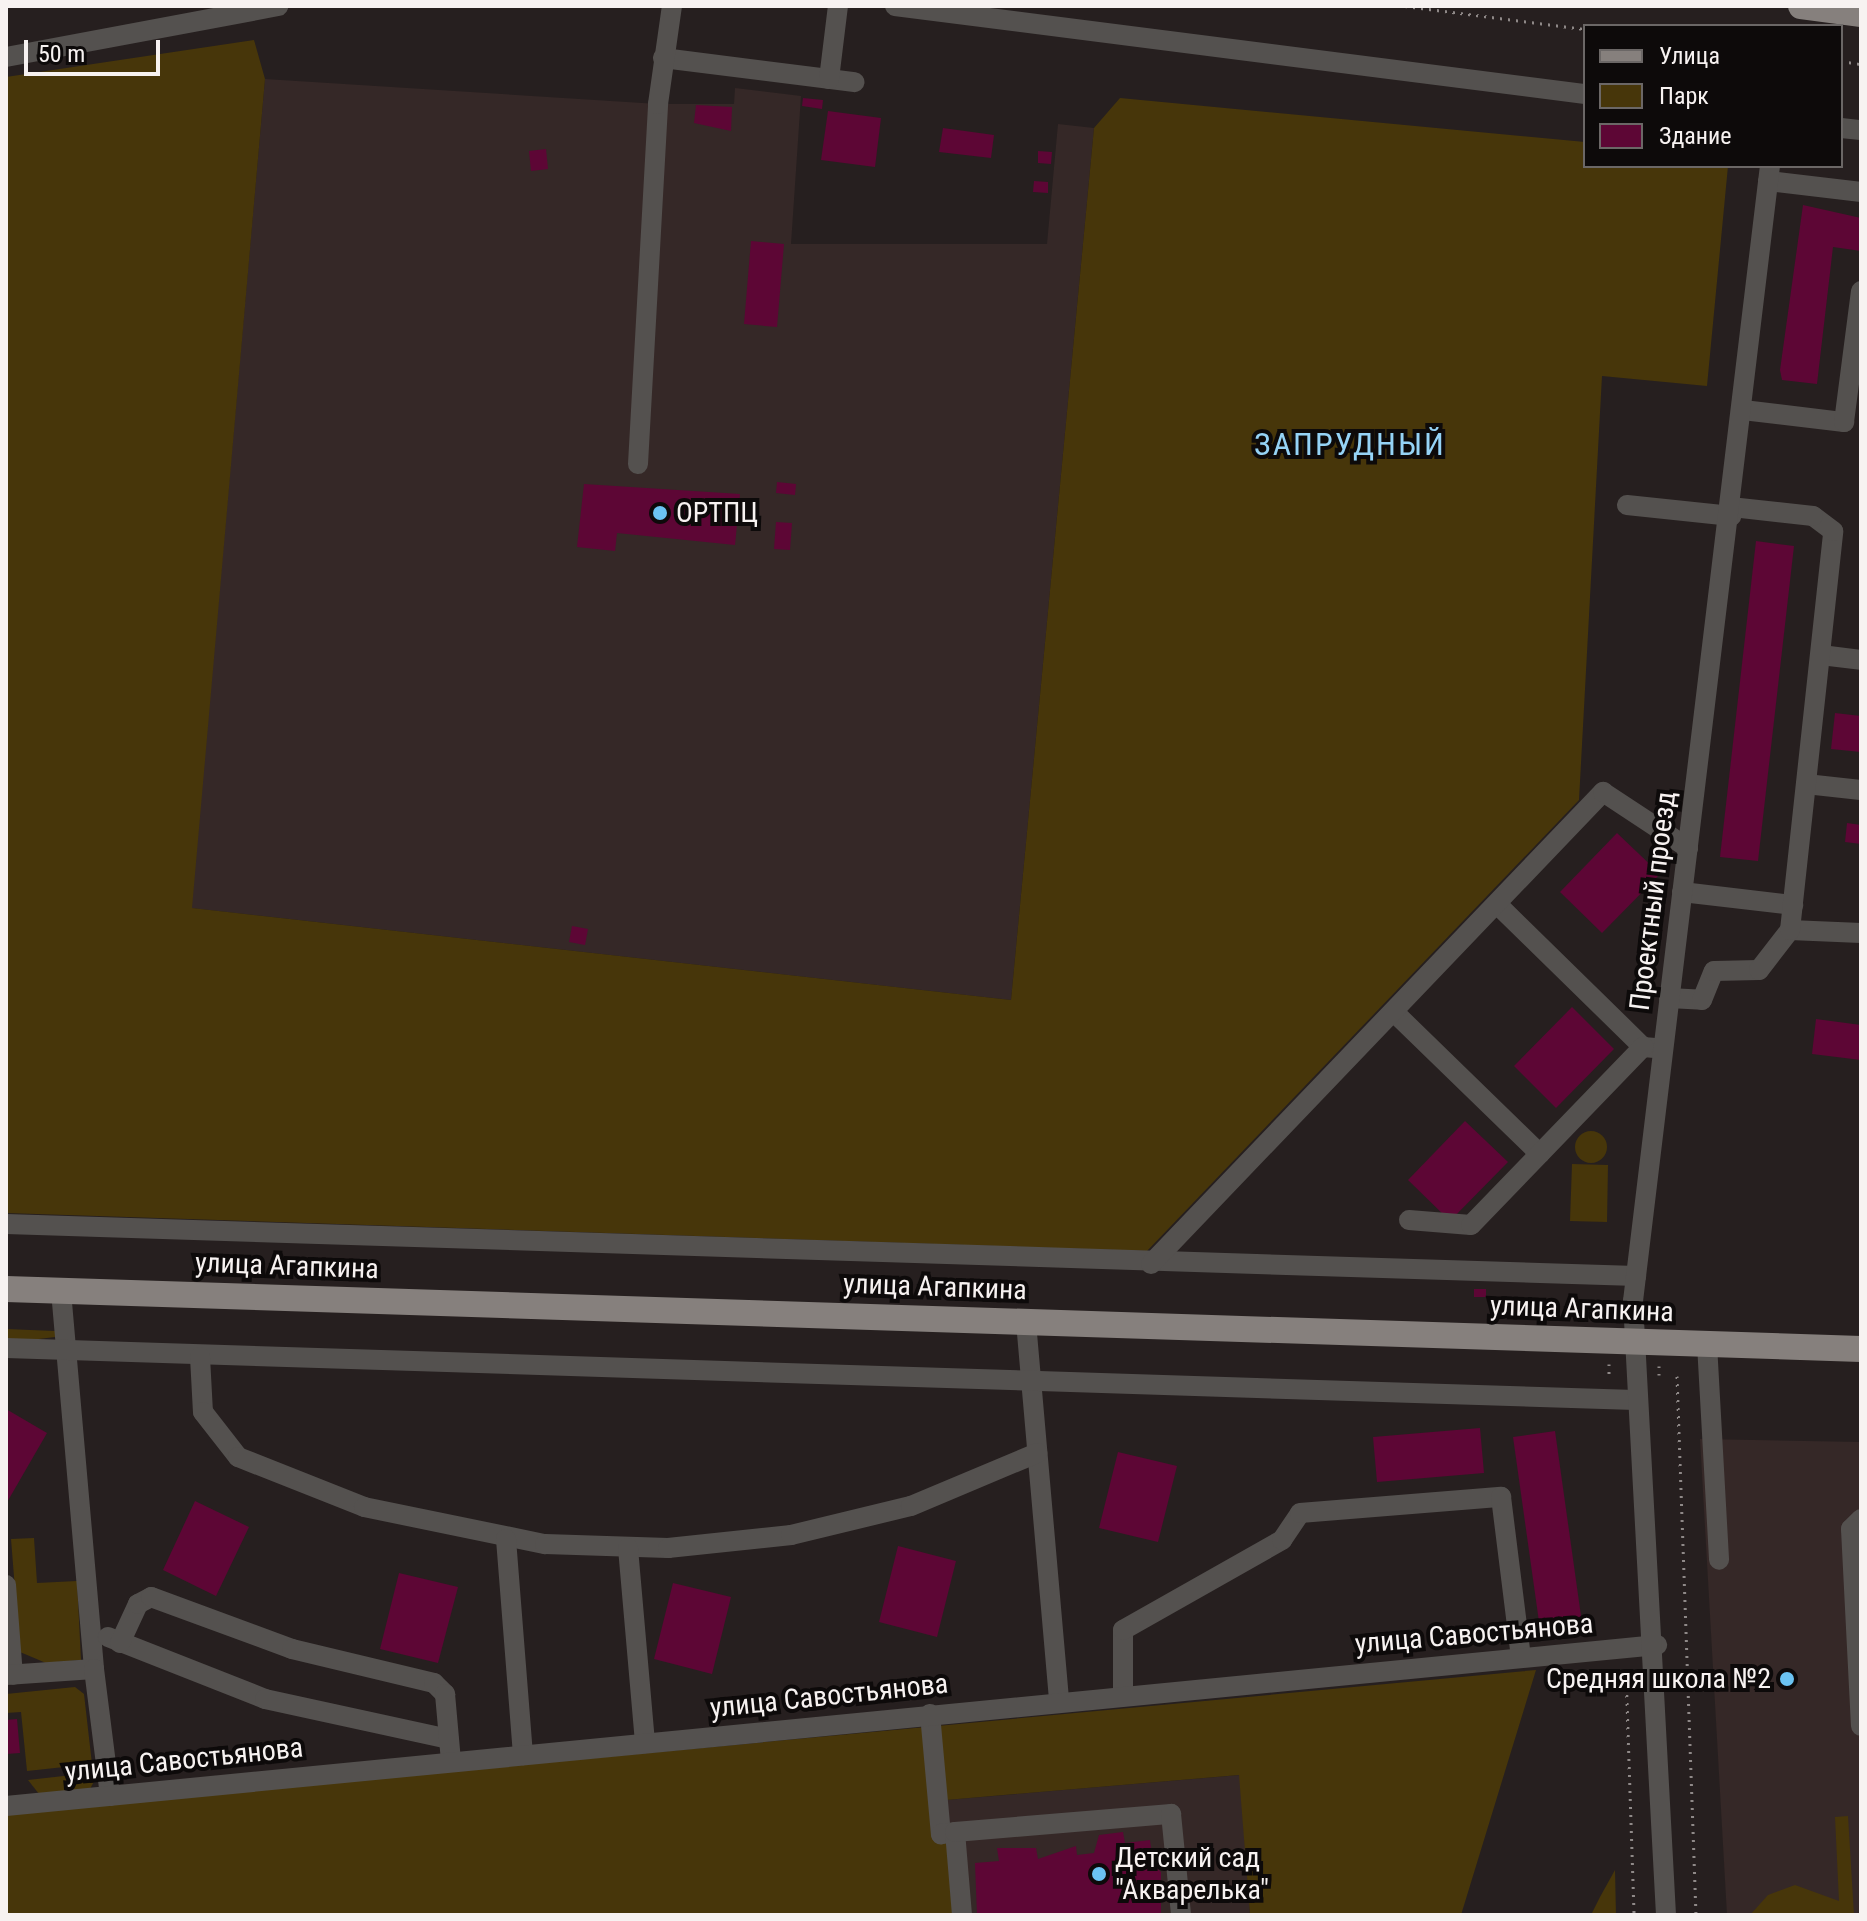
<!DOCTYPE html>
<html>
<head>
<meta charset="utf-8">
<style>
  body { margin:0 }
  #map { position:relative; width:1867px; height:1921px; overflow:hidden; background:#261f1f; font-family:"Roboto Condensed",sans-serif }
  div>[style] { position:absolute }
  .built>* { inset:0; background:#352827 }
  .green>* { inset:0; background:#47360a }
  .round { border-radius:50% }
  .building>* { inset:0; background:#5d0635 }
  .path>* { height:3px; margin-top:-1.5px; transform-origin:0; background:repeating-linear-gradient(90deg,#8f8988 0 2px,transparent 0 8px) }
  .minor>* { height:20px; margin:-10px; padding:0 10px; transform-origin:10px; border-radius:10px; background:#54514f }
  .major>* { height:26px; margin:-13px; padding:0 13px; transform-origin:13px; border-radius:13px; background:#86807d }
  .dots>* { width:22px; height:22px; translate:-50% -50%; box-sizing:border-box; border:4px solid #0d0a0a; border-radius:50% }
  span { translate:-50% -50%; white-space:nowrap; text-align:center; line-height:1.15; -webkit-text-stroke:8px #0d0a0a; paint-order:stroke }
  .poi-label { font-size:28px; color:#f7f2f1 }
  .left { translate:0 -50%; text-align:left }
  .right { translate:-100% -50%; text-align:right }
  .street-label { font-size:28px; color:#f7f2f1 }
  .quarter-label { font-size:32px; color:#95d3f6; letter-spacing:2px }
  .frame { position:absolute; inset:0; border:8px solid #f7f2f1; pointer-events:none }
  .legend { position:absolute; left:1583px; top:24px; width:260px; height:144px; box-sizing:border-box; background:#0d0a0a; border:2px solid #6b6766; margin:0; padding:10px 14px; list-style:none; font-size:24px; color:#f7f2f1 }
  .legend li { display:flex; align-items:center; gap:16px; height:40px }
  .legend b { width:40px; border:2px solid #6b6766 }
  .scale { position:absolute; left:24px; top:40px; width:136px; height:36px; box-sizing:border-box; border:4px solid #f7f2f1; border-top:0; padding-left:10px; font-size:24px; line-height:28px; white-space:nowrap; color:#f7f2f1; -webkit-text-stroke:6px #0d0a0a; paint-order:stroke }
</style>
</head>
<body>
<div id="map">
  <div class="built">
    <div style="clip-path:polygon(265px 79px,658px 104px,734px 104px,735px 88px,801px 96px,791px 244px,1047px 244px,1058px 124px,1094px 128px,1011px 1000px,191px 908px)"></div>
    <div style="clip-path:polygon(1700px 1439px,1861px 1442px,1861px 1915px,1727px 1915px)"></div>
    <div style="clip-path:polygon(1240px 1775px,1250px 1915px,955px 1915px,946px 1800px)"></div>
  </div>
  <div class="green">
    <div style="clip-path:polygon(254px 40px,265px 79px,192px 908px,1011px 1000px,1094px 128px,1120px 98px,1585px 142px,1585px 166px,1728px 166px,1707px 386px,1602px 376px,1579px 800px,1147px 1251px,6px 1213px,6px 77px)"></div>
    <div class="round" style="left:1575px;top:1131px;width:32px;height:32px"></div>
    <div style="clip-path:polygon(1572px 1164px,1608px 1165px,1607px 1222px,1570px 1221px)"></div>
    <div style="clip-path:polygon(6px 1329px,55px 1331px,55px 1337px,6px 1343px)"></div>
    <div style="clip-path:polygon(34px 1538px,37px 1583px,77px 1581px,81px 1660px,46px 1663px,20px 1652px,11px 1539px)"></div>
    <div style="clip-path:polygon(1536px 1670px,1461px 1915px,1250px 1915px,1239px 1775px,946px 1800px,955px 1915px,6px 1915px,6px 1813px)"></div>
    <div style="clip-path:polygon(75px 1687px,84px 1694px,92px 1764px,27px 1771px,21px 1712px,6px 1713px,6px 1694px)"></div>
    <div style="clip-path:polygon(99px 1772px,90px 1789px,39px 1794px,28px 1780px)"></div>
    <div style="clip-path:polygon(1848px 1816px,1854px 1915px,1750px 1915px,1768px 1895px,1795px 1885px,1839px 1901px,1835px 1817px)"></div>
    <div style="clip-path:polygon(1615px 1870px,1616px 1915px,1591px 1915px,1600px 1897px)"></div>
  </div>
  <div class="building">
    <div style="clip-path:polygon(803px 98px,823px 100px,822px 109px,802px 106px)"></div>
    <div style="clip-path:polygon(696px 105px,732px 107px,731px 131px,694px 123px)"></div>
    <div style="clip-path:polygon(828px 111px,881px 118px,875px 167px,821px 160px)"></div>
    <div style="clip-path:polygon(943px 128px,994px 135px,991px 158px,939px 152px)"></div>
    <div style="clip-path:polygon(546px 149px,548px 169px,531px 171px,529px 151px)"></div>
    <div style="clip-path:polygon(1038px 151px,1052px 152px,1051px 164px,1038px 163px)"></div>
    <div style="clip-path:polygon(1034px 181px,1048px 182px,1048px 193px,1033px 192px)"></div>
    <div style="clip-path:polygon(1803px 205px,1861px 218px,1861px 251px,1833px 247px,1817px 384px,1782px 380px,1780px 370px)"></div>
    <div style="clip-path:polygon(751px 241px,784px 244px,777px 327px,744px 324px)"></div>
    <div style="clip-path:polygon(777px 482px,796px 484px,795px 495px,776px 493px)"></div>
    <div style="clip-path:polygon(584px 484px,740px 494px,735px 545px,617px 533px,615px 551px,577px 547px)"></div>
    <div style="clip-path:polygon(776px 522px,792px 523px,790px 550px,774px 549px)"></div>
    <div style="clip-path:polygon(1756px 541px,1794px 546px,1758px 861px,1720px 857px)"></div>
    <div style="clip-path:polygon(1835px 713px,1861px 716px,1861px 752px,1831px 749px)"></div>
    <div style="clip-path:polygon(1847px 823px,1861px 825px,1861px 844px,1845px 842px)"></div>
    <div style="clip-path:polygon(1617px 833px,1660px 874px,1602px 933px,1560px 892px)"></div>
    <div style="clip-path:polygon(572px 926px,588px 929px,585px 945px,569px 942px)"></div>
    <div style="clip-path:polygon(1572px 1007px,1614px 1049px,1556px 1108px,1514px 1066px)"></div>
    <div style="clip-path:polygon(1816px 1019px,1861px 1025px,1861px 1060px,1812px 1054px)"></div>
    <div style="clip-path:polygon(1465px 1121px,1508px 1162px,1450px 1221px,1408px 1180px)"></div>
    <div style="clip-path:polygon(1474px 1289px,1486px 1289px,1486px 1297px,1474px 1297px)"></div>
    <div style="clip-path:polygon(6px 1409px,47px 1433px,6px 1504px)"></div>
    <div style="clip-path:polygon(1480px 1428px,1484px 1473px,1377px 1482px,1373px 1437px)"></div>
    <div style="clip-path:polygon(1555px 1431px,1582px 1623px,1540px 1629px,1513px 1437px)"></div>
    <div style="clip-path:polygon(1118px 1452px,1177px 1466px,1158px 1542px,1099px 1528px)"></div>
    <div style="clip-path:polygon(195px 1501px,249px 1527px,216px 1596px,163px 1570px)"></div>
    <div style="clip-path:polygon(898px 1546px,956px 1561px,937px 1637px,879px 1622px)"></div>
    <div style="clip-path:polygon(399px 1573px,458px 1587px,438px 1663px,380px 1649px)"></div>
    <div style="clip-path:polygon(673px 1583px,731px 1597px,712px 1674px,654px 1659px)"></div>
    <div style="clip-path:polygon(17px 1719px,20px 1753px,6px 1754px,6px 1720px)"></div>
    <div style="clip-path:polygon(1123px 1832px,1125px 1843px,1150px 1840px,1153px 1865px,1161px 1872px,1161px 1915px,977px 1915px,975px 1863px,999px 1861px,997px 1848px,1036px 1848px,1038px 1859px,1076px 1846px,1077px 1855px,1094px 1853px,1099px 1835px)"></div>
  </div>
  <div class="path">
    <div style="left:1405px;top:6px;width:181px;rotate:7.3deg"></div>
    <div style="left:1841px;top:61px;width:20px;rotate:9deg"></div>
    <div style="left:1607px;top:1301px;width:20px;rotate:87deg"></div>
    <div style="left:1658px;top:1302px;width:20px;rotate:90deg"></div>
    <div style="left:1609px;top:1364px;width:10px;rotate:90deg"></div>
    <div style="left:1659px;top:1366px;width:9px;rotate:90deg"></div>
    <div style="left:1677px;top:1376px;width:539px;rotate:87.98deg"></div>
    <div style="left:1626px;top:1671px;width:244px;rotate:88.1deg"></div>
  </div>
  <div class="minor">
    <div style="left:895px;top:6px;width:696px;rotate:7.27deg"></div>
    <div style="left:6px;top:57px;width:277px;rotate:-10.6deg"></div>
    <div style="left:663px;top:58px;width:193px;rotate:7.2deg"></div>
    <div style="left:829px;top:79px;width:74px;rotate:-83deg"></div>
    <div style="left:1841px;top:128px;width:20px;rotate:6deg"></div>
    <div style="left:1768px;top:181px;width:94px;rotate:6.7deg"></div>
    <div style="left:1743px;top:410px;width:102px;rotate:6.8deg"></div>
    <div style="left:1844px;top:422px;width:132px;rotate:-82.6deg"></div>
    <div style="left:638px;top:464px;width:361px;rotate:-86.8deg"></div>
    <div style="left:658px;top:104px;width:99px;rotate:-81.9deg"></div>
    <div style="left:1627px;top:505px;width:105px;rotate:6deg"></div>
    <div style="left:1821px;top:655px;width:40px;rotate:7.1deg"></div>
    <div style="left:1806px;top:784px;width:55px;rotate:6.2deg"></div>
    <div style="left:1682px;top:892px;width:112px;rotate:6.7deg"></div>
    <div style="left:1498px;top:905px;width:203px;rotate:44.4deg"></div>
    <div style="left:1643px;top:1047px;width:12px;rotate:5deg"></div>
    <div style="left:1790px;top:930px;width:71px;rotate:2.4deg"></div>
    <div style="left:1669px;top:998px;width:33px;rotate:3deg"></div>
    <div style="left:1702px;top:1000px;width:31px;rotate:-68deg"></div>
    <div style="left:1714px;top:971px;width:45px;rotate:-1.3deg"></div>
    <div style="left:1759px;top:970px;width:51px;rotate:-52.2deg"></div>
    <div style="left:1790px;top:930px;width:401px;rotate:-83.8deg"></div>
    <div style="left:1833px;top:531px;width:25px;rotate:-143deg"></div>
    <div style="left:1813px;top:516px;width:81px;rotate:-173.7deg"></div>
    <div style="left:1395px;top:1013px;width:202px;rotate:44.2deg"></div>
    <div style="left:1409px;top:1220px;width:62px;rotate:4.6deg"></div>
    <div style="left:1471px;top:1225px;width:248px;rotate:-46deg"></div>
    <div style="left:6px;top:1224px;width:1631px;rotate:1.83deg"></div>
    <div style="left:1151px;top:1264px;width:654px;rotate:-46.24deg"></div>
    <div style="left:1603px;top:792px;width:102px;rotate:33.4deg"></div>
    <div style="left:61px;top:1291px;width:379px;rotate:85deg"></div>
    <div style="left:1026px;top:1322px;width:382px;rotate:85deg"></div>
    <div style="left:1707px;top:1344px;width:216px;rotate:86.8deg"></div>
    <div style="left:6px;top:1348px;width:1630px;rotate:1.83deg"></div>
    <div style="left:200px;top:1357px;width:55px;rotate:86.9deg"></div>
    <div style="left:203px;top:1412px;width:57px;rotate:52.1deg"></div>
    <div style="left:238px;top:1457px;width:136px;rotate:21.6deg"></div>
    <div style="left:364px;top:1507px;width:185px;rotate:11.6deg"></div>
    <div style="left:545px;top:1544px;width:123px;rotate:1.9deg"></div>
    <div style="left:668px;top:1548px;width:124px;rotate:-6deg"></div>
    <div style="left:791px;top:1535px;width:123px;rotate:-13.6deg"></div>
    <div style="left:911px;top:1506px;width:137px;rotate:-22.8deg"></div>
    <div style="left:1861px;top:1519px;width:14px;rotate:135deg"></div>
    <div style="left:1851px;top:1529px;width:197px;rotate:87.1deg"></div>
    <div style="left:506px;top:1539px;width:217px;rotate:85.5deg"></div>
    <div style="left:628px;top:1548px;width:196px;rotate:85deg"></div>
    <div style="left:6px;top:1585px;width:90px;rotate:85.6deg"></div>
    <div style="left:108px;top:1637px;width:169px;rotate:21.5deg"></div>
    <div style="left:265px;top:1699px;width:188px;rotate:12.3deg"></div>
    <div style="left:120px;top:1643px;width:43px;rotate:-65.2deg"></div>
    <div style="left:138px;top:1604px;width:15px;rotate:-28deg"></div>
    <div style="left:151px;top:1597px;width:150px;rotate:20.2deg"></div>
    <div style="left:292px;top:1649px;width:146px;rotate:13.5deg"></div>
    <div style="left:434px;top:1683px;width:16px;rotate:45deg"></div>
    <div style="left:445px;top:1694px;width:67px;rotate:84.9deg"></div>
    <div style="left:6px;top:1675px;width:88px;rotate:-3.9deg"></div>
    <div style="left:94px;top:1669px;width:128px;rotate:82.8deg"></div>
    <div style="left:1123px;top:1696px;width:66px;rotate:-90deg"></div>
    <div style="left:1123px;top:1630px;width:183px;rotate:-29.5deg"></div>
    <div style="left:1282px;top:1540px;width:32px;rotate:-56deg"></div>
    <div style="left:1300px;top:1513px;width:202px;rotate:-4.6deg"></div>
    <div style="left:1501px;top:1497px;width:162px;rotate:82.9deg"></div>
    <div style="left:930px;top:1714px;width:121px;rotate:84.8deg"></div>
    <div style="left:941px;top:1834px;width:14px;rotate:-8deg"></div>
    <div style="left:6px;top:1806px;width:1659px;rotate:-5.57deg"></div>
    <div style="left:962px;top:1915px;width:83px;rotate:-94.8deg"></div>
    <div style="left:955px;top:1832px;width:217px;rotate:-4.8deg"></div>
    <div style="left:1171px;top:1814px;width:101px;rotate:84.3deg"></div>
    <div style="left:1666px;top:1915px;width:615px;rotate:-93.08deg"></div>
    <div style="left:1633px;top:1301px;width:1143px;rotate:-83.12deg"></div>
  </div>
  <div class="major">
    <div style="left:1801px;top:6px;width:61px;rotate:7.6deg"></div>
    <div style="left:6px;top:1289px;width:1856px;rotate:1.85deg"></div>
  </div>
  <div class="dots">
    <div style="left:660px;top:513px;background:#6bc3f2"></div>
    <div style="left:1787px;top:1679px;background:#6bc3f2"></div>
    <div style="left:1099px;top:1874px;background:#6bc3f2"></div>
  </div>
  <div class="poi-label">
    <span class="left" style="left:676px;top:513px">ОРТПЦ</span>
    <span class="right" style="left:1771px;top:1679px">Средняя школа №2</span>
    <span class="left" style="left:1115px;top:1874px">Детский сад<br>"Акварелька"</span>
  </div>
  <div class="street-label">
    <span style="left:1653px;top:901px;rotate:-83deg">Проектный проезд</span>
    <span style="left:287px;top:1266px;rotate:2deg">улица Агапкина</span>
    <span style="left:935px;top:1287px;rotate:2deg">улица Агапкина</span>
    <span style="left:1582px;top:1309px;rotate:2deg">улица Агапкина</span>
    <span style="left:1474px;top:1634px;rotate:-5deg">улица Савостьянова</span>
    <span style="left:829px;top:1696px;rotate:-6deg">улица Савостьянова</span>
    <span style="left:184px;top:1760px;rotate:-6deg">улица Савостьянова</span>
  </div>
  <div class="quarter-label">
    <span style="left:1350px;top:444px">ЗАПРУДНЫЙ</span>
  </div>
  <div class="frame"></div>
  <ul class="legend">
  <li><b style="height:10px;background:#86807d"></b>Улица</li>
  <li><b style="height:22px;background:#47360a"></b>Парк</li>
  <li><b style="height:22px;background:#5d0635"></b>Здание</li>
  </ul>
  <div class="scale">50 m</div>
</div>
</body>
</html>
